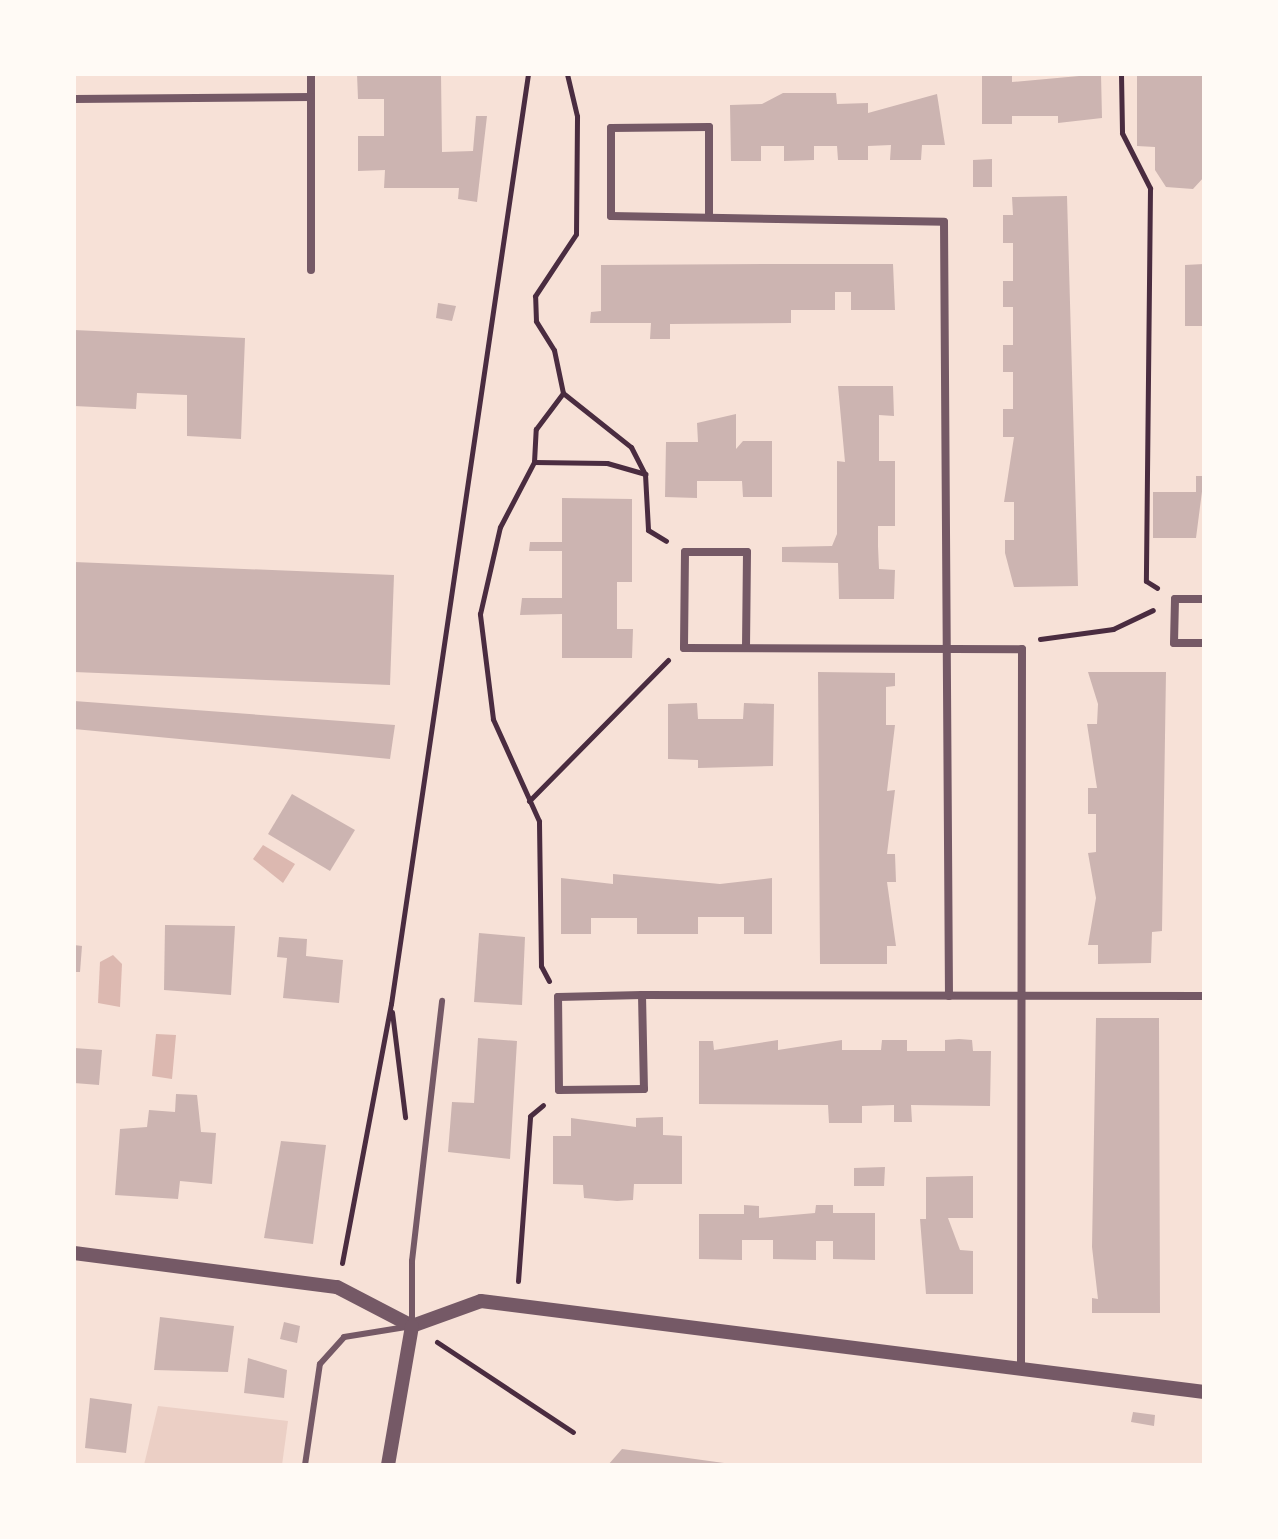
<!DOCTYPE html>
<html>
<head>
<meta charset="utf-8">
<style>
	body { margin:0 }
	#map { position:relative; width:1278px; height:1539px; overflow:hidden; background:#f7e1d7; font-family:Poppins,sans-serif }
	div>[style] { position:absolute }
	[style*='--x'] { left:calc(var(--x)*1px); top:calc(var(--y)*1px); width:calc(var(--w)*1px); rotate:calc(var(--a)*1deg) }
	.green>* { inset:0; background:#ebcfc5 }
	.water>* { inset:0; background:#dcb8b0 }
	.building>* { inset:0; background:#ccb4b1 }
	.path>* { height:5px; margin:-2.5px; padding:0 2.5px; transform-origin:2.5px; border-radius:2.5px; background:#4a2c40 }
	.service>* { height:6px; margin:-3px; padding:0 3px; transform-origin:3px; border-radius:3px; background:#755966 }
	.minor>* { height:8px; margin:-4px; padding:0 4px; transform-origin:4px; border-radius:4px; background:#755966 }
	.tertiary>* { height:14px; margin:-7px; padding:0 7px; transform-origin:7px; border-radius:7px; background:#755966 }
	span { translate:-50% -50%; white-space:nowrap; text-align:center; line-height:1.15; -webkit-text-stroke:7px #fffaf5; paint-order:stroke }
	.frame { position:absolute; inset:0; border:76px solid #fffaf5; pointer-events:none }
</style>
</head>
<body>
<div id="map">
	<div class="green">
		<i style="clip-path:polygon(158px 1406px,288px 1421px,282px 1465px,144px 1465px)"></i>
	</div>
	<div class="water">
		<i style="clip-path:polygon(263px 845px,295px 864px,283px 883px,253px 859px)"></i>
		<i style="clip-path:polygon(113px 955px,122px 964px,120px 1007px,98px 1003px,100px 962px)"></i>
		<i style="clip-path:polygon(156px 1034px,176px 1035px,172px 1079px,152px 1076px)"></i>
	</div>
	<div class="building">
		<i style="clip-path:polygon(357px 74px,441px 74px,442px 152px,473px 151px,476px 116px,487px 116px,477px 202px,458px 199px,459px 188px,384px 188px,385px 170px,358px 171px,358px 136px,384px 136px,384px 99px,358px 99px)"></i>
		<i style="clip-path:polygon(982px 74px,1012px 74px,1012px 82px,1101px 74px,1102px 118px,1058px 123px,1058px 116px,1012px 116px,1012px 124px,982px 124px)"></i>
		<i style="clip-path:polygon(1137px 74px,1204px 74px,1204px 177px,1193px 189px,1166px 187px,1155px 170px,1155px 147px,1137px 146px)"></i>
		<i style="clip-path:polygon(783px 93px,836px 93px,837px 104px,868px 103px,868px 113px,937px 94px,945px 145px,922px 145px,921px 160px,890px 160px,891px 145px,868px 146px,868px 160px,838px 160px,837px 146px,814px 146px,814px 160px,784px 161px,784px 146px,761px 146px,761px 161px,731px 161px,730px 105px,762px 104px)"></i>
		<i style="clip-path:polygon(992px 159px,992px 187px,973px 187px,973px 160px)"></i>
		<i style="clip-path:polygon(1067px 196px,1078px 586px,1014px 587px,1005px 553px,1005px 540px,1014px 540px,1014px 502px,1004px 502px,1014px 437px,1003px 437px,1003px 409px,1013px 409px,1013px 372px,1003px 372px,1003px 345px,1013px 345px,1013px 307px,1003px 307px,1003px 281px,1013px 281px,1013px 243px,1003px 243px,1003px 215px,1013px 215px,1012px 197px)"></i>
		<i style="clip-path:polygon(777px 264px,893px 264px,895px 310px,851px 310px,851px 292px,835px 292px,835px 310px,791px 310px,791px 323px,670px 324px,670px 339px,650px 339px,651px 323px,590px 323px,591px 312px,601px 311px,601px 265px)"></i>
		<i style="clip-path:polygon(1204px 264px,1204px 326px,1185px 326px,1185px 265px)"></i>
		<i style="clip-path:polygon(438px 303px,456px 306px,452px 321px,436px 318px)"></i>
		<i style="clip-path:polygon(74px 330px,245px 338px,241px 439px,187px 436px,187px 395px,137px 393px,136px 409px,74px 406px)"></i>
		<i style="clip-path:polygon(838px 386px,893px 386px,894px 416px,879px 415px,879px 461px,895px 461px,895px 526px,878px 526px,878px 546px,879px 569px,895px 570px,894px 599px,839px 599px,838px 563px,782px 562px,782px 547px,832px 546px,837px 534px,837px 461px,845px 462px)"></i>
		<i style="clip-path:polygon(736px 414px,736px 449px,743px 441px,772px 441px,772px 497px,743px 497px,742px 481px,697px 481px,697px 498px,665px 497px,666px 442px,698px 442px,697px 423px)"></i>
		<i style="clip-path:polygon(1196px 476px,1204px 476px,1196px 538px,1153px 538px,1153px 492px,1196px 492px)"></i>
		<i style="clip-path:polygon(562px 498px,632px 499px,632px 582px,617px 582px,617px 629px,633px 629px,632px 658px,562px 658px,562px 614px,520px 615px,522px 598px,562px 598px,562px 551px,529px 551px,530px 542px,562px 542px)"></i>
		<i style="clip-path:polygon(74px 562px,394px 575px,390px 685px,74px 672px)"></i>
		<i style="clip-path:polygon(818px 672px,895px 673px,895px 686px,886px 687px,886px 725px,895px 725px,887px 791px,895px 790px,887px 854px,895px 854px,896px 882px,887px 882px,896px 946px,887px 946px,887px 964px,820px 964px)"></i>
		<i style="clip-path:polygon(1088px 672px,1166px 672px,1162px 931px,1152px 932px,1151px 963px,1098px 964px,1098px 945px,1088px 945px,1096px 898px,1088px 853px,1096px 852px,1096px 814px,1088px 814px,1088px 788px,1097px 788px,1087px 724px,1097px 724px,1098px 704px)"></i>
		<i style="clip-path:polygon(74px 701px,395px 725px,390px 759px,74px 729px)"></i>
		<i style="clip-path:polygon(697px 703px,698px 719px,743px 719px,744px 703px,774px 704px,773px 766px,698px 768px,698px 760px,668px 759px,668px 704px)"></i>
		<i style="clip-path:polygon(292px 794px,355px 830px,330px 871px,268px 834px)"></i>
		<i style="clip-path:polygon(613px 874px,720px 884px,772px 878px,772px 934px,744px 934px,744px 917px,698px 917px,698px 934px,637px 934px,637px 918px,591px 918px,591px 934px,561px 934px,561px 878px,613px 884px)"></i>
		<i style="clip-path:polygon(165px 925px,235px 926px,231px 995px,164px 990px)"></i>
		<i style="clip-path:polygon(479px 933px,525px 937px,522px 1005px,474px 1002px)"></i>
		<i style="clip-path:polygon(279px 937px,307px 939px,306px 956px,343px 960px,339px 1003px,283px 998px,287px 958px,277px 957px)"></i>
		<i style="clip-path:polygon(74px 945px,82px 946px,80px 972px,74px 972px)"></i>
		<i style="clip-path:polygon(1096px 1018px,1159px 1018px,1160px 1313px,1092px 1313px,1092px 1298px,1098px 1299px,1092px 1247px)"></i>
		<i style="clip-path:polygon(478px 1038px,517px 1041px,510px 1159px,448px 1152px,452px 1102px,474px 1103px)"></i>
		<i style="clip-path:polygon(959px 1039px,972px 1040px,973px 1051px,991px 1051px,990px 1106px,911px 1105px,912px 1122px,894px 1122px,894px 1105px,862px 1106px,862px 1123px,829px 1123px,828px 1105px,699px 1104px,699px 1041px,713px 1041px,714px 1050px,778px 1040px,778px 1050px,842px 1040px,842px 1050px,881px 1050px,882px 1040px,907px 1040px,907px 1051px,945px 1051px,945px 1040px)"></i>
		<i style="clip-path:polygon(74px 1048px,102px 1050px,99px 1085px,74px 1083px)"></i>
		<i style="clip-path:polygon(176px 1094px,197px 1095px,201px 1132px,216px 1133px,212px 1184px,180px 1181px,178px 1199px,115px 1195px,120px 1129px,147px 1127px,149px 1110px,175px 1112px)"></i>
		<i style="clip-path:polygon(663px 1117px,663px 1135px,682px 1136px,682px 1184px,634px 1184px,633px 1200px,617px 1201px,584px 1198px,583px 1185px,553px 1184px,553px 1136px,571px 1136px,571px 1118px,636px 1127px,636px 1118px)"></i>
		<i style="clip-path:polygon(281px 1141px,326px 1145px,313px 1244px,264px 1238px)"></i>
		<i style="clip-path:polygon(885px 1167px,884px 1186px,854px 1186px,854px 1168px)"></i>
		<i style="clip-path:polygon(973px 1176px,973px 1218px,948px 1218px,960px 1250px,973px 1251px,973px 1294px,926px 1294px,920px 1219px,926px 1219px,926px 1177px)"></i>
		<i style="clip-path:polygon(744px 1205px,759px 1206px,759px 1218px,815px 1213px,816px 1205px,833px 1205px,833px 1213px,875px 1213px,875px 1260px,833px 1259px,833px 1241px,816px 1241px,816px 1260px,773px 1259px,773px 1240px,742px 1240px,742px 1260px,699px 1259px,699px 1214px,744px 1214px)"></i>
		<i style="clip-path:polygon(160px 1317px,234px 1326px,228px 1372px,154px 1370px)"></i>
		<i style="clip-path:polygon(284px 1322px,300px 1326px,297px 1343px,280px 1339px)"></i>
		<i style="clip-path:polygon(248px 1358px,287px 1370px,284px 1398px,244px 1393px)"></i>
		<i style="clip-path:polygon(90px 1398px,132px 1404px,126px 1453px,85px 1448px)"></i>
		<i style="clip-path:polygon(1133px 1412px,1155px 1415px,1154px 1426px,1131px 1422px)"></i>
		<i style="clip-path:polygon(622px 1449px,724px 1463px,724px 1465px,608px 1465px)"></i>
	</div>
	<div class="path">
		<i style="--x:1121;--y:74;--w:59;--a:89"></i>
		<i style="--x:1122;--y:133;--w:62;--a:63"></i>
		<i style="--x:1150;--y:188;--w:393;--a:90.6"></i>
		<i style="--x:1146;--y:581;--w:13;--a:32"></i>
		<i style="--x:563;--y:393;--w:87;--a:38.5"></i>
		<i style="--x:631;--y:447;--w:30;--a:63"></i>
		<i style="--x:534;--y:462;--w:73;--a:0.8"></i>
		<i style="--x:607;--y:463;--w:40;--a:16"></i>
		<i style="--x:645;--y:474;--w:56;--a:86.9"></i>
		<i style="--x:648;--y:530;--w:21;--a:31"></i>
		<i style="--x:1040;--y:639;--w:74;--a:-7.8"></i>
		<i style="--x:1113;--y:629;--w:44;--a:-25.4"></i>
		<i style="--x:529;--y:801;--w:198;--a:-45.4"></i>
		<i style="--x:549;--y:981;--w:17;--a:-118"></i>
		<i style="--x:541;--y:966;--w:145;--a:-90.8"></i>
		<i style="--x:539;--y:821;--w:112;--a:-114.3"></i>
		<i style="--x:493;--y:719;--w:106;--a:-97.1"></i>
		<i style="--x:480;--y:614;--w:89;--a:-77.1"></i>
		<i style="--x:500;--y:527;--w:73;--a:-62.4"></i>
		<i style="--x:534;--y:462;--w:33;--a:-87"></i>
		<i style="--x:536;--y:429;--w:45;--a:-53.1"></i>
		<i style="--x:563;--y:393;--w:44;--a:-101.8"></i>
		<i style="--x:554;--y:350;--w:34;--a:-122"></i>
		<i style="--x:536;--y:321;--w:25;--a:-92"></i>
		<i style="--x:535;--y:296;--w:74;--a:-56.5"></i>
		<i style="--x:576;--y:234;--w:118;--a:-89.5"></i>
		<i style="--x:577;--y:116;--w:43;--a:-103.4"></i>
		<i style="--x:392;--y:1012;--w:106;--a:82.9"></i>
		<i style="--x:342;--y:1263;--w:264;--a:-79.3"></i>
		<i style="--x:391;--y:1004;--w:940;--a:-81.62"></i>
		<i style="--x:518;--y:1281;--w:165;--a:-85.8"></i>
		<i style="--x:530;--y:1116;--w:17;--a:-40"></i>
		<i style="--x:437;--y:1342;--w:163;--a:33.5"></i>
	</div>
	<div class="service">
		<i style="--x:305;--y:1465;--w:102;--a:-81.6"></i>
		<i style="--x:320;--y:1364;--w:36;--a:-48"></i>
		<i style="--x:344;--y:1337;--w:69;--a:-9.2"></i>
		<i style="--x:412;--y:1326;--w:65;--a:-90"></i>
		<i style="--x:412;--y:1261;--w:262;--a:-83.4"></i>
	</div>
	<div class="minor">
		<i style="--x:311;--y:74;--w:196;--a:90"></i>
		<i style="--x:74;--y:99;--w:237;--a:-0.5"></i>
		<i style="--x:709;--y:215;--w:88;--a:-90"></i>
		<i style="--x:709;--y:127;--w:98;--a:179.4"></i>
		<i style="--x:611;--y:128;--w:88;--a:90"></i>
		<i style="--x:611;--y:216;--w:333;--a:1"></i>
		<i style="--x:944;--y:222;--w:774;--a:89.63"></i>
		<i style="--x:1204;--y:599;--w:29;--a:180"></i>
		<i style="--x:1175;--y:599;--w:44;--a:91.3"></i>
		<i style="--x:1174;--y:643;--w:30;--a:0"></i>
		<i style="--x:746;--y:648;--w:96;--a:-89.4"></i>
		<i style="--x:747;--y:552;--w:62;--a:180"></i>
		<i style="--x:685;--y:552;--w:96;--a:90.6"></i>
		<i style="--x:684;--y:648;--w:338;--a:0.2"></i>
		<i style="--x:1022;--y:649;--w:719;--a:90.08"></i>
		<i style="--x:642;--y:995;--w:94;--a:88.8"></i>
		<i style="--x:644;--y:1089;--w:85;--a:179.3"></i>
		<i style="--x:559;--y:1090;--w:93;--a:-90.6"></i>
		<i style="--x:558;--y:997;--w:84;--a:-1.4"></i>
		<i style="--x:642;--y:995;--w:562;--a:0.1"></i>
	</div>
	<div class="tertiary">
		<i style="--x:74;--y:1253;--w:265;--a:7.4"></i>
		<i style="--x:337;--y:1287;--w:85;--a:27.5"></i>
		<i style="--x:412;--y:1326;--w:73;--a:-19.9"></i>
		<i style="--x:481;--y:1301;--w:729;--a:7.17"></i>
		<i style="--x:388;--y:1465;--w:141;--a:-80.2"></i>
	</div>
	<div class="frame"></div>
</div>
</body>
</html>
